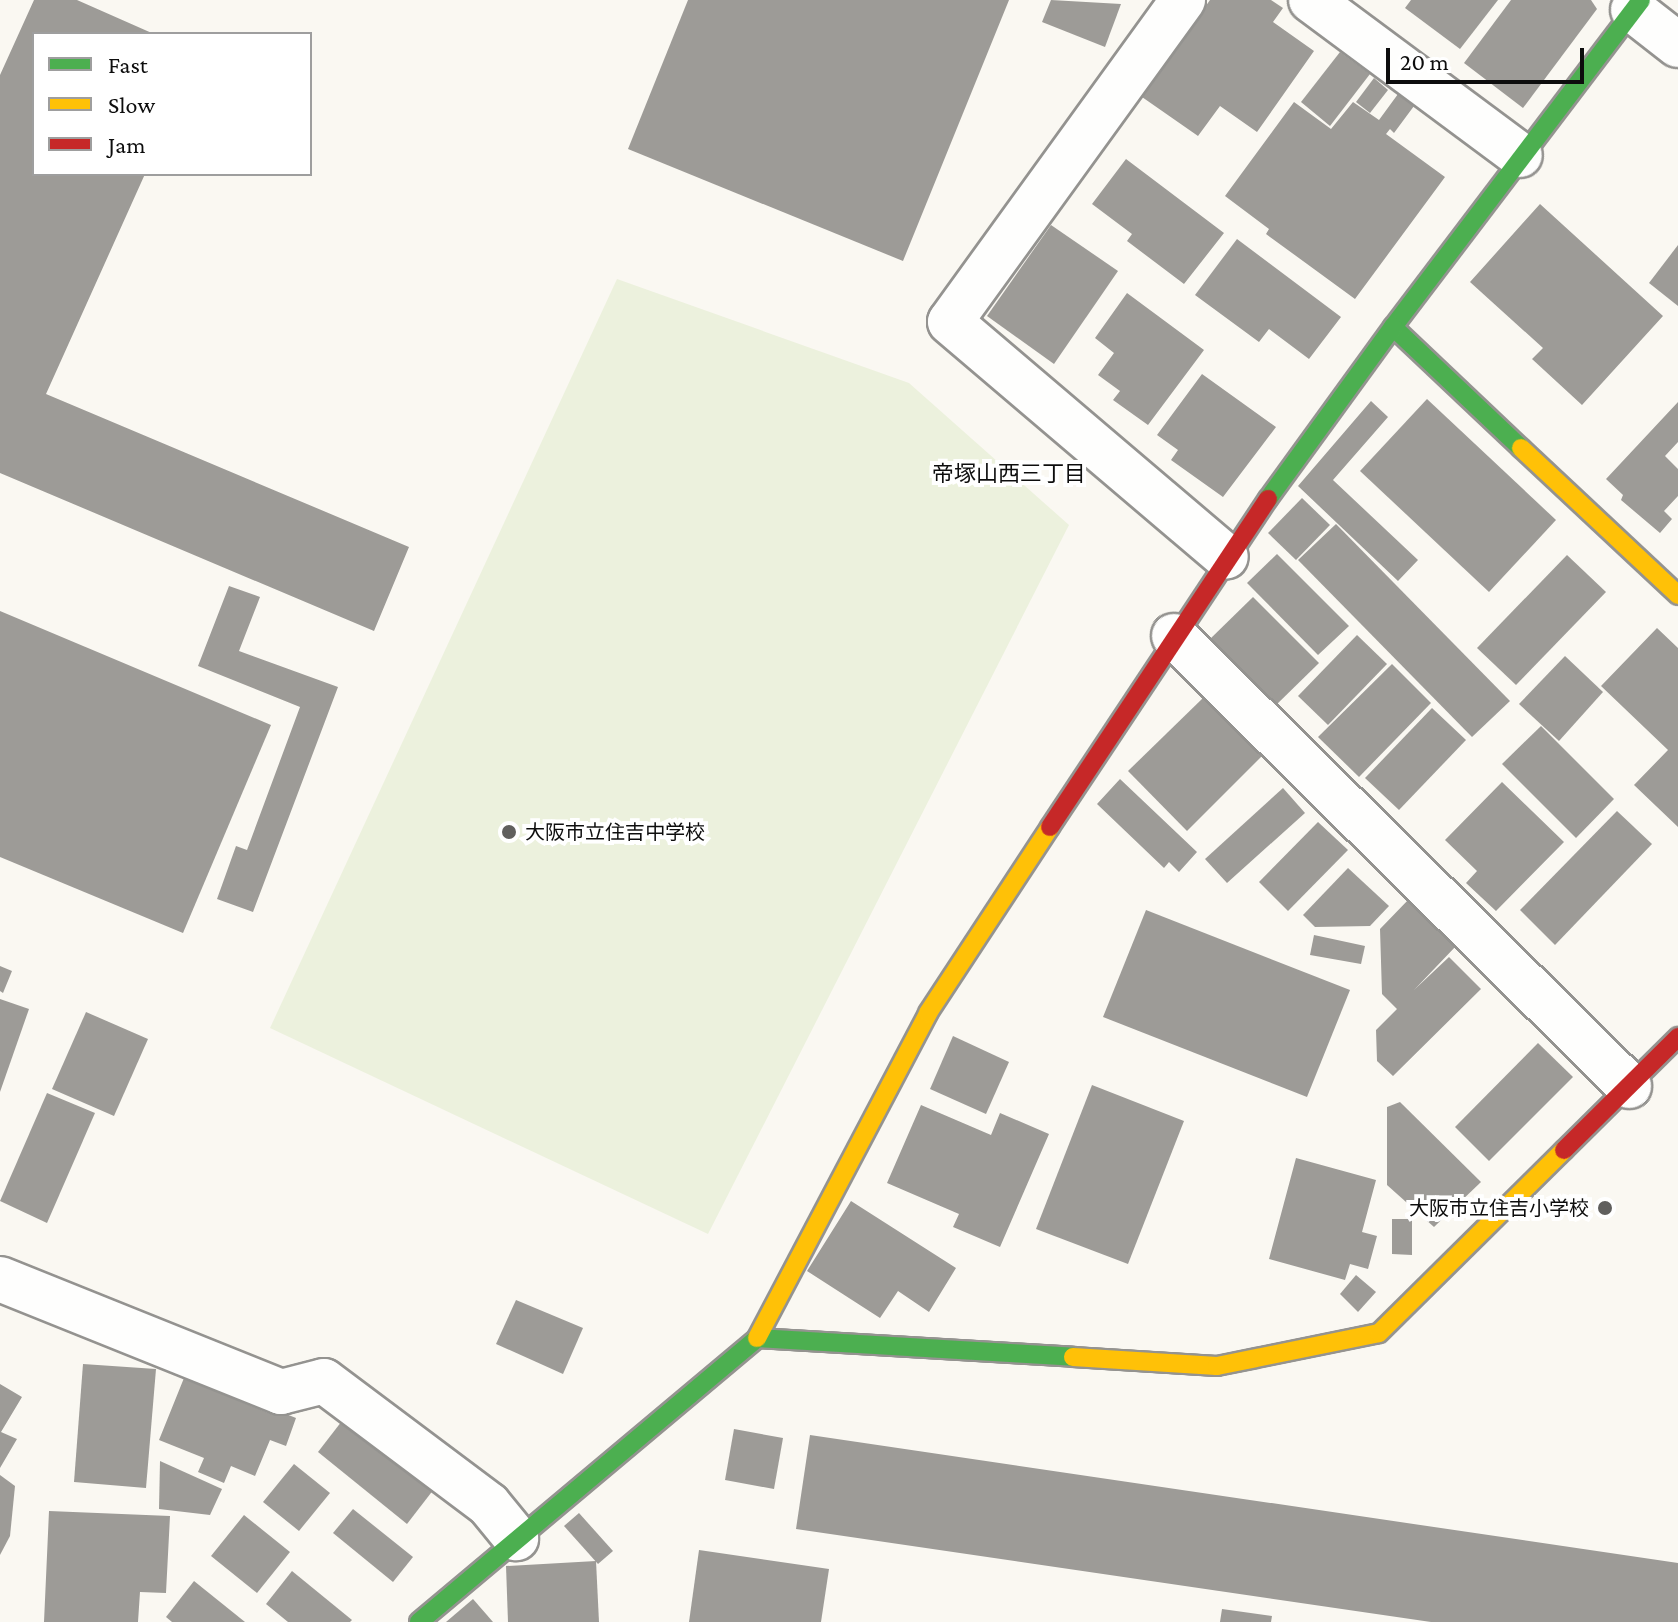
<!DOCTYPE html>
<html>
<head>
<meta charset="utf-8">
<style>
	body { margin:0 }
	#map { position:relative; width:1678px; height:1622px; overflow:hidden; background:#faf8f2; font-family:"Crimson Pro","Noto Sans JP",serif }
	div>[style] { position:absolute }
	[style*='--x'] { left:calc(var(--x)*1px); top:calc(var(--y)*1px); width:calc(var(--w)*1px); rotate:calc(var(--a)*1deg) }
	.pitch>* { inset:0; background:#ecf1dd }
	.building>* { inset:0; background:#9d9b97 }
	.roads { filter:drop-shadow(2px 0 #949390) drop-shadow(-2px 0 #949390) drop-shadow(0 2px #949390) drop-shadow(0 -2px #949390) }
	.street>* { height:44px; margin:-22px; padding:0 22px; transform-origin:22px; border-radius:22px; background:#fefefd }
	.fast>* { height:18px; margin:-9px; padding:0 9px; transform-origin:9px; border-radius:9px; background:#4caf50 }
	.slow>* { height:18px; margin:-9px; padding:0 9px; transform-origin:9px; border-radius:9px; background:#ffc107 }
	.jam>* { height:18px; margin:-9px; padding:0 9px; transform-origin:9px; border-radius:9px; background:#c62828 }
	.dots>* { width:22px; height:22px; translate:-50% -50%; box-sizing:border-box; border:4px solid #fff; border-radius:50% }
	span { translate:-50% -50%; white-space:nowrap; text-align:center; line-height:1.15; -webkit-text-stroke:8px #fff; paint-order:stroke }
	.poi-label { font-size:20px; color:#0d0d0d }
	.left { translate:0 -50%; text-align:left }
	.right { translate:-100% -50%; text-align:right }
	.neighbourhood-label { font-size:22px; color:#0d0d0d }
	.legend { position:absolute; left:32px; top:32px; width:280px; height:144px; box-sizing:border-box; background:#fff; border:2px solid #9e9e9e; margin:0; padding:10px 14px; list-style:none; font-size:24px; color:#0d0d0d }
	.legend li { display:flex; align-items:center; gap:16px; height:40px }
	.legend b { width:40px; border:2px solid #9e9e9e }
	.scale { position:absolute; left:1386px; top:48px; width:198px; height:36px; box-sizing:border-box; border:4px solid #0d0d0d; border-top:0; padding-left:10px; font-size:24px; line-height:28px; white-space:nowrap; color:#0d0d0d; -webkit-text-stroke:6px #fff; paint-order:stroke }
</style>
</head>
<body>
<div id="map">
	<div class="pitch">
		<i style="clip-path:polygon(617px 279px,909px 383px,1069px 525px,708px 1234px,270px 1028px)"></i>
	</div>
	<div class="building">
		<i style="clip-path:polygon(34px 0,77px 0,154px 34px,34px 34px,34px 174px,145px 174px,46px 394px,409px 547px,374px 631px,0 473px,0 75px)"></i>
		<i style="clip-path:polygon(688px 0,1009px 0,903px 261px,628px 149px)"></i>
		<i style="clip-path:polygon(1051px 0,1121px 4px,1105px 47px,1042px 22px)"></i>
		<i style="clip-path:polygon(1210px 0,1271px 0,1283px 8px,1273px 22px,1314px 51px,1257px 132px,1220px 106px,1198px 136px,1142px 97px)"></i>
		<i style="clip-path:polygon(1411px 0,1498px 0,1460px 49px,1405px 8px)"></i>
		<i style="clip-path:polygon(1511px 0,1591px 0,1597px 9px,1523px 108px,1464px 63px)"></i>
		<i style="clip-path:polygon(1340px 52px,1370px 74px,1330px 126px,1301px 102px)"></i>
		<i style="clip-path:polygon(1374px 78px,1388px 90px,1370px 113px,1356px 102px)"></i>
		<i style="clip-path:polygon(1398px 94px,1414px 106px,1394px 133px,1390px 129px,1386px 134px,1445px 177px,1355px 299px,1266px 234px,1269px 229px,1225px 196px,1294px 102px,1331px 129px,1353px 102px,1379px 120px)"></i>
		<i style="clip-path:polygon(1126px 159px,1224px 233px,1184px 284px,1127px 241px,1132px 234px,1092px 204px)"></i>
		<i style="clip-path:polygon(1540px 204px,1663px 316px,1582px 405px,1532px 359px,1543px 348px,1470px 282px)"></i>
		<i style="clip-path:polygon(1051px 225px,1118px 271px,1054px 364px,987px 316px)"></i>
		<i style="clip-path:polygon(1237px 239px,1341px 317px,1309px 359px,1269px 329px,1259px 342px,1195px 295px)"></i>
		<i style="clip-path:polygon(1678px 245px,1678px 306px,1649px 283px)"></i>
		<i style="clip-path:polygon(1127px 293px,1204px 350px,1148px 425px,1113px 400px,1120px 391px,1098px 375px,1114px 353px,1095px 338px)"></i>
		<i style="clip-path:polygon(1202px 374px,1276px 427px,1223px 497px,1171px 460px,1178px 450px,1157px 435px)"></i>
		<i style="clip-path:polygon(1427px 399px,1556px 520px,1489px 592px,1360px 471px)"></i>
		<i style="clip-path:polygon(1371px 401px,1388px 417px,1333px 480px,1418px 560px,1398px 581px,1298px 486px)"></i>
		<i style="clip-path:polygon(1678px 402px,1678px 442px,1665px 456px,1678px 469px,1678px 496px,1664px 511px,1672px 519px,1660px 533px,1621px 500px,1623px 495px,1606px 479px)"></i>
		<i style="clip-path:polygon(1302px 498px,1330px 525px,1296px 560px,1268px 533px)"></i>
		<i style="clip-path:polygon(1336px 524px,1510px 701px,1472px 737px,1298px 560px)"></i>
		<i style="clip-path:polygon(1277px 554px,1349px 626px,1318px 655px,1247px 583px)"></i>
		<i style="clip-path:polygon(1567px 555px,1606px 592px,1516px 685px,1477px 648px)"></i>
		<i style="clip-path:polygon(229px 586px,260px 597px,239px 651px,338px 687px,253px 912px,217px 899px,236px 846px,247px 850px,300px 707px,198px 666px)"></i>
		<i style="clip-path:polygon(1253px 597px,1319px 663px,1273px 708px,1208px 641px)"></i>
		<i style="clip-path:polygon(0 611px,271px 725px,183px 933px,0 857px)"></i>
		<i style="clip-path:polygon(1657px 628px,1678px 648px,1678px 827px,1634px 785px,1668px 750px,1601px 686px)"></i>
		<i style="clip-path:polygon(1357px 635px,1387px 664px,1328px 725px,1298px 696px)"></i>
		<i style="clip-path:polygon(1565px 656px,1603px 692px,1559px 741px,1519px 704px)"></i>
		<i style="clip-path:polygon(1392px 664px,1431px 703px,1359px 777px,1318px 737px)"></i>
		<i style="clip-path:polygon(1204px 697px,1263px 755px,1187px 831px,1128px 771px)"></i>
		<i style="clip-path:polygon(1432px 708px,1466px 740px,1399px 810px,1365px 778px)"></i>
		<i style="clip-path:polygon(1541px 726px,1614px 799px,1576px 838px,1502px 764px)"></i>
		<i style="clip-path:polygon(1120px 779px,1197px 852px,1179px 872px,1169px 862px,1164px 868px,1097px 804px)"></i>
		<i style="clip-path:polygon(1502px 782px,1564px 842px,1496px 911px,1466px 883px,1477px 871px,1445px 840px)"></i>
		<i style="clip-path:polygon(1283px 788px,1305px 813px,1227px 883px,1205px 859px)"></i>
		<i style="clip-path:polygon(1617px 811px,1652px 844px,1555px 945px,1520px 910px)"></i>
		<i style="clip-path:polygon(1318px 822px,1348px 850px,1288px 911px,1259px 882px)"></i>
		<i style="clip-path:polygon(1348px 868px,1389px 906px,1370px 926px,1315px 927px,1303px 915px)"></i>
		<i style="clip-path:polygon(1409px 899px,1457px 945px,1414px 990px,1449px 957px,1481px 989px,1393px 1076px,1377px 1061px,1376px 1030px,1397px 1009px,1382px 994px,1380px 929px)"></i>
		<i style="clip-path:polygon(1146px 910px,1350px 990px,1307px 1097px,1103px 1017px)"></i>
		<i style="clip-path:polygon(1314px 935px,1365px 946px,1361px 964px,1310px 955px)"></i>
		<i style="clip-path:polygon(0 966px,12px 971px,3px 993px,0 991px)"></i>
		<i style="clip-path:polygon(0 999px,29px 1009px,0 1092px)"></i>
		<i style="clip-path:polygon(86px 1012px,148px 1039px,114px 1116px,52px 1089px)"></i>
		<i style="clip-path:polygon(953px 1036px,1009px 1062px,986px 1114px,930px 1089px)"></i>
		<i style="clip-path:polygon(1538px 1043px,1573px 1077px,1489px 1161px,1455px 1127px)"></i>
		<i style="clip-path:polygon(1092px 1085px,1184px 1121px,1128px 1264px,1036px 1229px)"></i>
		<i style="clip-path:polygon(47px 1093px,95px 1113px,47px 1223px,0 1201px)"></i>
		<i style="clip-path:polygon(1400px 1102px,1481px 1182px,1434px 1227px,1387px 1185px,1387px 1107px)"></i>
		<i style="clip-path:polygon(921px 1105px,991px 1135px,1000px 1113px,1049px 1134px,1000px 1247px,953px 1227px,959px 1214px,887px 1183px)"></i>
		<i style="clip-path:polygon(1296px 1158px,1376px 1180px,1362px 1232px,1377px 1236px,1368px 1269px,1350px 1264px,1345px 1280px,1269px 1259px)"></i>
		<i style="clip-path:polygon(851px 1201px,956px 1268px,929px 1312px,898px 1291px,880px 1318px,807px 1271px)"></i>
		<i style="clip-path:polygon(1392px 1219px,1412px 1219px,1412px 1255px,1392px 1254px)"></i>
		<i style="clip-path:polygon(1356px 1275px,1376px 1292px,1358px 1312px,1340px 1294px)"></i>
		<i style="clip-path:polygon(516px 1300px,583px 1328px,563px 1374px,496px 1344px)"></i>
		<i style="clip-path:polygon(83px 1364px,156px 1369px,146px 1488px,74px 1482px)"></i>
		<i style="clip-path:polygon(184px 1378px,273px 1415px,276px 1410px,296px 1418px,286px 1446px,270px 1440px,255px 1476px,231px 1466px,224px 1483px,198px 1472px,204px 1458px,159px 1440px)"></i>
		<i style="clip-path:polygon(0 1384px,22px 1397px,1px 1432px,17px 1439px,0 1468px)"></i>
		<i style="clip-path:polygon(345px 1417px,434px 1489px,407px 1524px,318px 1452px)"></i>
		<i style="clip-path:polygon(734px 1429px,783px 1438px,774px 1489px,725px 1480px)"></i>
		<i style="clip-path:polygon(810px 1435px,1678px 1563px,1678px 1622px,1431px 1622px,796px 1529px)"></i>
		<i style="clip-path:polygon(160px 1461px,222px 1489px,210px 1515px,159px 1509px)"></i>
		<i style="clip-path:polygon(294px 1464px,330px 1493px,299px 1531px,263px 1502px)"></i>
		<i style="clip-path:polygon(0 1475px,15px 1486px,10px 1536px,0 1555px)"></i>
		<i style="clip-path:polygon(353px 1509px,413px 1557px,393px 1582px,333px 1533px)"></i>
		<i style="clip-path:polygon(49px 1511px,170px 1516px,166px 1593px,140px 1592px,138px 1622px,44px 1622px)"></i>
		<i style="clip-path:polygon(579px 1513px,613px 1551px,598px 1564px,564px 1526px)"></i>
		<i style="clip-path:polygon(244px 1515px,290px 1552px,257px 1593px,211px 1556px)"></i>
		<i style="clip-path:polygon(699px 1550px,829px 1569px,821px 1622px,689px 1622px)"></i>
		<i style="clip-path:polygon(596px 1561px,599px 1622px,508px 1622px,506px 1566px)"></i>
		<i style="clip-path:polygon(292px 1571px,352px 1620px,350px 1622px,288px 1622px,266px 1604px)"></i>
		<i style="clip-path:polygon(194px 1581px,245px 1622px,172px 1622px,166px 1617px)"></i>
		<i style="clip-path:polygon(473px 1599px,493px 1622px,446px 1622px)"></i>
		<i style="clip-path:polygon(1222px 1609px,1272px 1616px,1271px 1622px,1220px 1622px)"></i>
	</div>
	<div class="roads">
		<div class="street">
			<i style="--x:1183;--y:0;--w:397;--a:125.9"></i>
			<i style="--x:950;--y:322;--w:362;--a:40.4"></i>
			<i style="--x:1311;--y:0;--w:260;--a:36.6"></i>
			<i style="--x:1633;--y:10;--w:57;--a:37.9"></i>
			<i style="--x:1174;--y:636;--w:640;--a:44.68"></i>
			<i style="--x:0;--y:1279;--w:303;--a:21.9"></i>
			<i style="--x:281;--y:1392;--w:44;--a:-14.3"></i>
			<i style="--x:324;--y:1381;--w:206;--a:36.9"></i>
			<i style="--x:489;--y:1505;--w:43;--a:50.7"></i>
		</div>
		<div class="fast">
			<i style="--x:1521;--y:448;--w:176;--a:-136.6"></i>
			<i style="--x:1393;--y:327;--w:410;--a:-52.8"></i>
			<i style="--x:1268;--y:499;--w:213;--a:-54"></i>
			<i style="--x:419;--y:1622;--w:441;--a:-40"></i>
			<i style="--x:757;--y:1338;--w:317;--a:3.4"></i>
		</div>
		<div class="slow">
			<i style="--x:1521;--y:448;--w:215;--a:43.1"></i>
			<i style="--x:757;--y:1338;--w:367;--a:-62.2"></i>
			<i style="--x:928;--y:1013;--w:222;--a:-56.7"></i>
			<i style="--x:1073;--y:1357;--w:144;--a:3.6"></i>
			<i style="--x:1217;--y:1366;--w:165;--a:-11.5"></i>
			<i style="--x:1379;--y:1333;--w:260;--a:-44.7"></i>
		</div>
		<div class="jam">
			<i style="--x:1050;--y:827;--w:394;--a:-56.4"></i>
			<i style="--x:1564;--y:1150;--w:161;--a:-44.7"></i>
		</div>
	</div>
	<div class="dots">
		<i style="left:509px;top:832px;background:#605f5d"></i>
		<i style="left:1605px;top:1208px;background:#605f5d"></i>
	</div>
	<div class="poi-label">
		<span class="left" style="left:525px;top:832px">大阪市立住吉中学校</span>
		<span class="right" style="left:1589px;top:1208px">大阪市立住吉小学校</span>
	</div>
	<div class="neighbourhood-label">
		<span style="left:1009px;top:474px">帝塚山西三丁目</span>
	</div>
	<ul class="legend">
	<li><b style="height:10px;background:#4caf50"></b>Fast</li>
	<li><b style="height:10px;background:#ffc107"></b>Slow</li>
	<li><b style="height:10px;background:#c62828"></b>Jam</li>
	</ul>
	<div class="scale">20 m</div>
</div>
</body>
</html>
